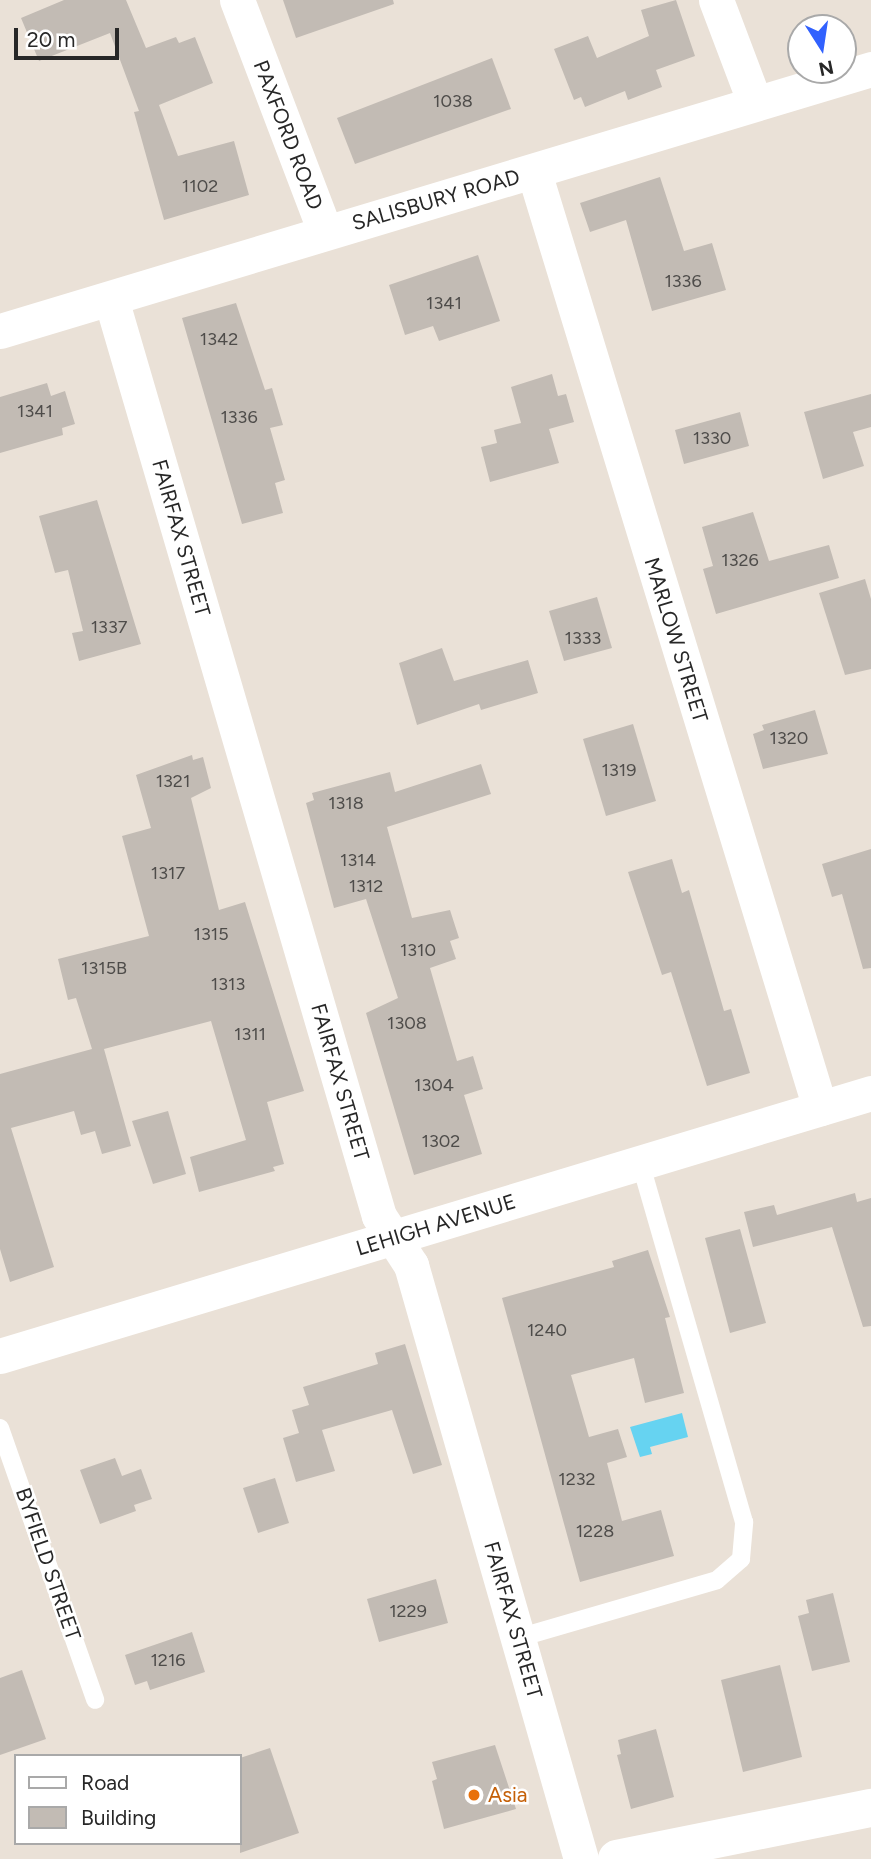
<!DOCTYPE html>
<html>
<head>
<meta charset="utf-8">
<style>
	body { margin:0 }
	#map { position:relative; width:871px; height:1859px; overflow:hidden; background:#eae1d7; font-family:Figtree,sans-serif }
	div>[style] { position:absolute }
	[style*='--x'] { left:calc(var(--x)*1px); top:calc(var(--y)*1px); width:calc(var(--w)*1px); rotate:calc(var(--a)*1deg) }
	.water>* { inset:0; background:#66d3f1 }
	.building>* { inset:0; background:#c2bbb4 }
	.lane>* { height:18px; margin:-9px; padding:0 9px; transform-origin:9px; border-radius:9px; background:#fff }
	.street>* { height:35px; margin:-17.5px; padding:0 17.5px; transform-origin:17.5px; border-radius:17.5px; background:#fff }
	.secondary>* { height:38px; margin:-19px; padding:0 19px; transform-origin:19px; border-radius:19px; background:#fff }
	.dots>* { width:19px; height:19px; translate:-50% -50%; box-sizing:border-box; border:4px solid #fff; border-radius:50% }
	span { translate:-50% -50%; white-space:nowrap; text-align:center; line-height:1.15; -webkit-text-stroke:5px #fff; paint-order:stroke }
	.number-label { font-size:18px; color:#4e4c4a }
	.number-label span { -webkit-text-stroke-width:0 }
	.street-label { font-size:21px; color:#272727 }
	.food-label { font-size:21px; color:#c56008 }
	.left { translate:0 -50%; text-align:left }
	.legend { position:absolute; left:14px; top:1754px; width:228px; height:91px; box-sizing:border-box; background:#fff; border:2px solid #a9a9a9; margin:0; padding:9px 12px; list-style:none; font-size:21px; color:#272727 }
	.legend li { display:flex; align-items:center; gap:14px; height:35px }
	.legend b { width:35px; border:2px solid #a9a9a9 }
	.north { position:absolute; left:787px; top:14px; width:70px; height:70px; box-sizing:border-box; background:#fff; border:2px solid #a9a9a9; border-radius:50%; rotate:168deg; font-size:19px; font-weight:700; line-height:28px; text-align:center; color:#272727 }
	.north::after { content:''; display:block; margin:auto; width:24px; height:32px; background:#3161fe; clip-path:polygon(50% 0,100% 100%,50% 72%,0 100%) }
	.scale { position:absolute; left:14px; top:28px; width:105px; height:32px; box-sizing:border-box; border:4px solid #272727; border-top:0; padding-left:9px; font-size:21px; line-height:24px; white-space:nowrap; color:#272727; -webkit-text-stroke:5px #fff; paint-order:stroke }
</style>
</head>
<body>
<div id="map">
	<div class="water">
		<i style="clip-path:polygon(682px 1413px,688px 1437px,650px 1447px,652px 1454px,640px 1457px,630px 1427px)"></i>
	</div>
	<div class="building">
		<i style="clip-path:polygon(64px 0,126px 0,146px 48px,176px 37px,179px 43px,195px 37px,213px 83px,159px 105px,178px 156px,234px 141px,249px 195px,164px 220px,134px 112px,139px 111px,110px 33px,39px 61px,21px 18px)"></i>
		<i style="clip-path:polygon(283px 0,393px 0,394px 4px,296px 38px)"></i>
		<i style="clip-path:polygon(676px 0,695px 56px,656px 70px,662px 87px,628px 100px,625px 91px,585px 107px,581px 97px,574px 100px,554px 49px,588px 36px,597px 58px,649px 36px,641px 10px)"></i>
		<i style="clip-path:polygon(492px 58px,511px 109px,355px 164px,337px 118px)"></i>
		<i style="clip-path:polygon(660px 177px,684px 251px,712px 243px,726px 290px,652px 311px,626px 220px,590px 232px,580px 203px)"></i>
		<i style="clip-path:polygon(478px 255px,500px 321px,439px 341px,433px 326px,405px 335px,389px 285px)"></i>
		<i style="clip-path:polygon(236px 303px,265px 390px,272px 388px,283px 425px,270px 428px,285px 480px,275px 483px,283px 513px,242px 524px,182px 318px)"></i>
		<i style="clip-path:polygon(552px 374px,558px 396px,566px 394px,574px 422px,549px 429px,559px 463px,490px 482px,481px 447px,497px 443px,494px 430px,521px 423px,511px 387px)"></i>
		<i style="clip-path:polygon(47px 383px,51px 396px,65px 391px,75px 424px,62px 428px,63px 435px,0 453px,0 397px)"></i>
		<i style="clip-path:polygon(871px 394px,871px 427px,853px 432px,864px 466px,823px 479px,804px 412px)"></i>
		<i style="clip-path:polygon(740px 412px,749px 446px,684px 464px,675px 430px)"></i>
		<i style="clip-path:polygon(97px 500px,141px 644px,79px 661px,72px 633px,83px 631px,68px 570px,55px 573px,39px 516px)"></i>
		<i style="clip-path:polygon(753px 512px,769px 561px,829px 545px,839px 578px,716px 614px,703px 569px,713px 566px,702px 527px)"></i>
		<i style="clip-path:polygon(865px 579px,871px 599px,871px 669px,845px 675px,819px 593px)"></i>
		<i style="clip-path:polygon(597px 597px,612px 648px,564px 661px,549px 611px)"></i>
		<i style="clip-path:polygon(442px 648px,454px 681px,528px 660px,538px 693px,481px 710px,479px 704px,417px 725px,399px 663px)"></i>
		<i style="clip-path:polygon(815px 710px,828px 754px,763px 769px,753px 734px,764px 730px,762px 725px)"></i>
		<i style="clip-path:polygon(633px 724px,656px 801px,606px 816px,583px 739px)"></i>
		<i style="clip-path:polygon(192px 755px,193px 760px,203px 757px,211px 788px,191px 798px,219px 910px,245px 902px,304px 1091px,267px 1102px,284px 1164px,273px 1167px,275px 1171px,199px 1192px,190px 1157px,246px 1140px,211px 1021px,104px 1049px,131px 1146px,102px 1154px,95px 1131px,81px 1135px,74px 1111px,11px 1128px,54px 1267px,10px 1282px,0 1249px,0 1074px,92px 1049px,76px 998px,68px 1000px,58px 959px,149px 936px,122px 836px,151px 828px,136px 775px)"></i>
		<i style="clip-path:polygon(481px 764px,491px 794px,387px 827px,412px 918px,450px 910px,459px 938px,450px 941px,456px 959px,430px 968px,457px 1061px,473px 1056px,483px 1089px,464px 1095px,482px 1154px,414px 1175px,366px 1013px,398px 998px,366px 899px,334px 908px,306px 803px,314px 800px,312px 793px,390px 772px,395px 792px)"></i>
		<i style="clip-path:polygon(871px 849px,871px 968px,863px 969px,842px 894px,832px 897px,822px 864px)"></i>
		<i style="clip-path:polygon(672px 859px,682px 893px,689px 890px,724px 1011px,731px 1009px,750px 1073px,707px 1086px,671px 972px,662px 975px,628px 872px)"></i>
		<i style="clip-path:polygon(168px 1111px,186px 1174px,153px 1184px,132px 1121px)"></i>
		<i style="clip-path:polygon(855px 1193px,857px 1202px,871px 1198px,871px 1326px,863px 1327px,832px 1227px,753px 1247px,744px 1212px,774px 1205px,777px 1215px)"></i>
		<i style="clip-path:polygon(740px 1229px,766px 1323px,730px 1333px,705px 1238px)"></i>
		<i style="clip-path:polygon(648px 1250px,670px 1317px,665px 1318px,684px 1393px,645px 1403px,634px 1358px,571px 1375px,589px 1437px,618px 1429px,627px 1457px,607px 1463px,622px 1521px,661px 1510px,674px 1556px,580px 1582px,502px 1298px,614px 1267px,612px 1261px)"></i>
		<i style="clip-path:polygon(405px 1344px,442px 1465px,413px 1474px,392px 1410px,322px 1430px,335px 1471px,296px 1482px,283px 1438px,299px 1433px,292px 1410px,309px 1405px,303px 1387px,378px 1364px,375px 1353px)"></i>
		<i style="clip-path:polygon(115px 1458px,122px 1476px,141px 1469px,152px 1499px,134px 1505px,136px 1511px,100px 1524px,80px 1470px)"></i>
		<i style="clip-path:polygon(275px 1478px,289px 1523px,258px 1533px,243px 1488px)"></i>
		<i style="clip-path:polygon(436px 1579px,448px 1623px,379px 1642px,367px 1599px)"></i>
		<i style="clip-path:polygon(833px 1593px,850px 1662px,812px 1671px,798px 1616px,809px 1613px,806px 1600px)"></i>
		<i style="clip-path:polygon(192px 1632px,205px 1672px,150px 1690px,147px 1681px,135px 1685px,125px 1655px)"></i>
		<i style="clip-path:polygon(780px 1665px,802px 1757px,743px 1772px,721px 1680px)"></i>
		<i style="clip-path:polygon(22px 1670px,46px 1739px,0 1755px,0 1678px)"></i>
		<i style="clip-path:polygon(656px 1729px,674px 1797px,631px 1809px,617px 1755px,621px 1754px,618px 1740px)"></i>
		<i style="clip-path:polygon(495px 1745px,516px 1809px,444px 1829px,432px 1781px,437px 1779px,432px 1762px)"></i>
		<i style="clip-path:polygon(270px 1748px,299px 1833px,240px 1853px,240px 1758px)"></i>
	</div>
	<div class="lane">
		<i style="--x:0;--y:1428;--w:288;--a:70.7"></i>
		<i style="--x:518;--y:1638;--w:207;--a:-16.2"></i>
		<i style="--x:717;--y:1580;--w:32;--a:-41"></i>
		<i style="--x:741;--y:1559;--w:37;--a:-85"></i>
		<i style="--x:744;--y:1522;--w:375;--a:-106.1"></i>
	</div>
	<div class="street">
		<i style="--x:237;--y:0;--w:248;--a:69.2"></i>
		<i style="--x:716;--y:0;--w:110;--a:69.3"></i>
		<i style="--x:534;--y:172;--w:979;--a:73.01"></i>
		<i style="--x:111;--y:299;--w:955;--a:73.71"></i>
		<i style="--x:379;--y:1216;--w:59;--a:56.9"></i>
		<i style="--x:411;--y:1265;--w:618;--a:74.03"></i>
		<i style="--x:0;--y:331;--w:910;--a:-16.74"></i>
		<i style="--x:0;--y:1356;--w:910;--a:-16.8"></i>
	</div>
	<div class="secondary">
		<i style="--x:617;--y:1859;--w:259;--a:-11.4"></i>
	</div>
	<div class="dots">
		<i style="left:474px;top:1795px;background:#e8710a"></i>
	</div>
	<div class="number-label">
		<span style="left:453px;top:101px">1038</span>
		<span style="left:200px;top:186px">1102</span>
		<span style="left:683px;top:281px">1336</span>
		<span style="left:444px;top:303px">1341</span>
		<span style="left:219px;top:339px">1342</span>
		<span style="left:35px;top:411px">1341</span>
		<span style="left:239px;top:417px">1336</span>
		<span style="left:712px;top:438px">1330</span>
		<span style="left:740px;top:560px">1326</span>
		<span style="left:109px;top:627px">1337</span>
		<span style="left:583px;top:638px">1333</span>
		<span style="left:789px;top:738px">1320</span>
		<span style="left:619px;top:770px">1319</span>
		<span style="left:173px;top:781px">1321</span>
		<span style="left:346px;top:803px">1318</span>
		<span style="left:358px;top:860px">1314</span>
		<span style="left:168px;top:873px">1317</span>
		<span style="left:366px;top:886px">1312</span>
		<span style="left:211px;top:934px">1315</span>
		<span style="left:418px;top:950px">1310</span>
		<span style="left:104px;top:968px">1315B</span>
		<span style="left:228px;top:984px">1313</span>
		<span style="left:407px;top:1023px">1308</span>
		<span style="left:250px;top:1034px">1311</span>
		<span style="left:434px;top:1085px">1304</span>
		<span style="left:441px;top:1141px">1302</span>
		<span style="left:547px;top:1330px">1240</span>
		<span style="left:577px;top:1479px">1232</span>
		<span style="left:595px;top:1531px">1228</span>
		<span style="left:408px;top:1611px">1229</span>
		<span style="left:168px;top:1660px">1216</span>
	</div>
	<div class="street-label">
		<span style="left:288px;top:135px;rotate:69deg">PAXFORD ROAD</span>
		<span style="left:436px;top:200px;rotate:-16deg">SALISBURY ROAD</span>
		<span style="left:181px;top:538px;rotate:74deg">FAIRFAX STREET</span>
		<span style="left:676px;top:640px;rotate:73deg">MARLOW STREET</span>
		<span style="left:340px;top:1082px;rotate:74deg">FAIRFAX STREET</span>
		<span style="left:436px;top:1225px;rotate:-17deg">LEHIGH AVENUE</span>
		<span style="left:48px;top:1564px;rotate:71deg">BYFIELD STREET</span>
		<span style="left:513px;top:1620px;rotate:74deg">FAIRFAX STREET</span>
	</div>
	<div class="food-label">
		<span class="left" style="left:488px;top:1795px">Asia</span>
	</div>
	<ul class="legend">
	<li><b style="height:9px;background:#fff"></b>Road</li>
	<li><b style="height:19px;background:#c2bbb4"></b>Building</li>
	</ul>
	<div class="north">N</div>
	<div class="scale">20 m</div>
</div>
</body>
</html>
